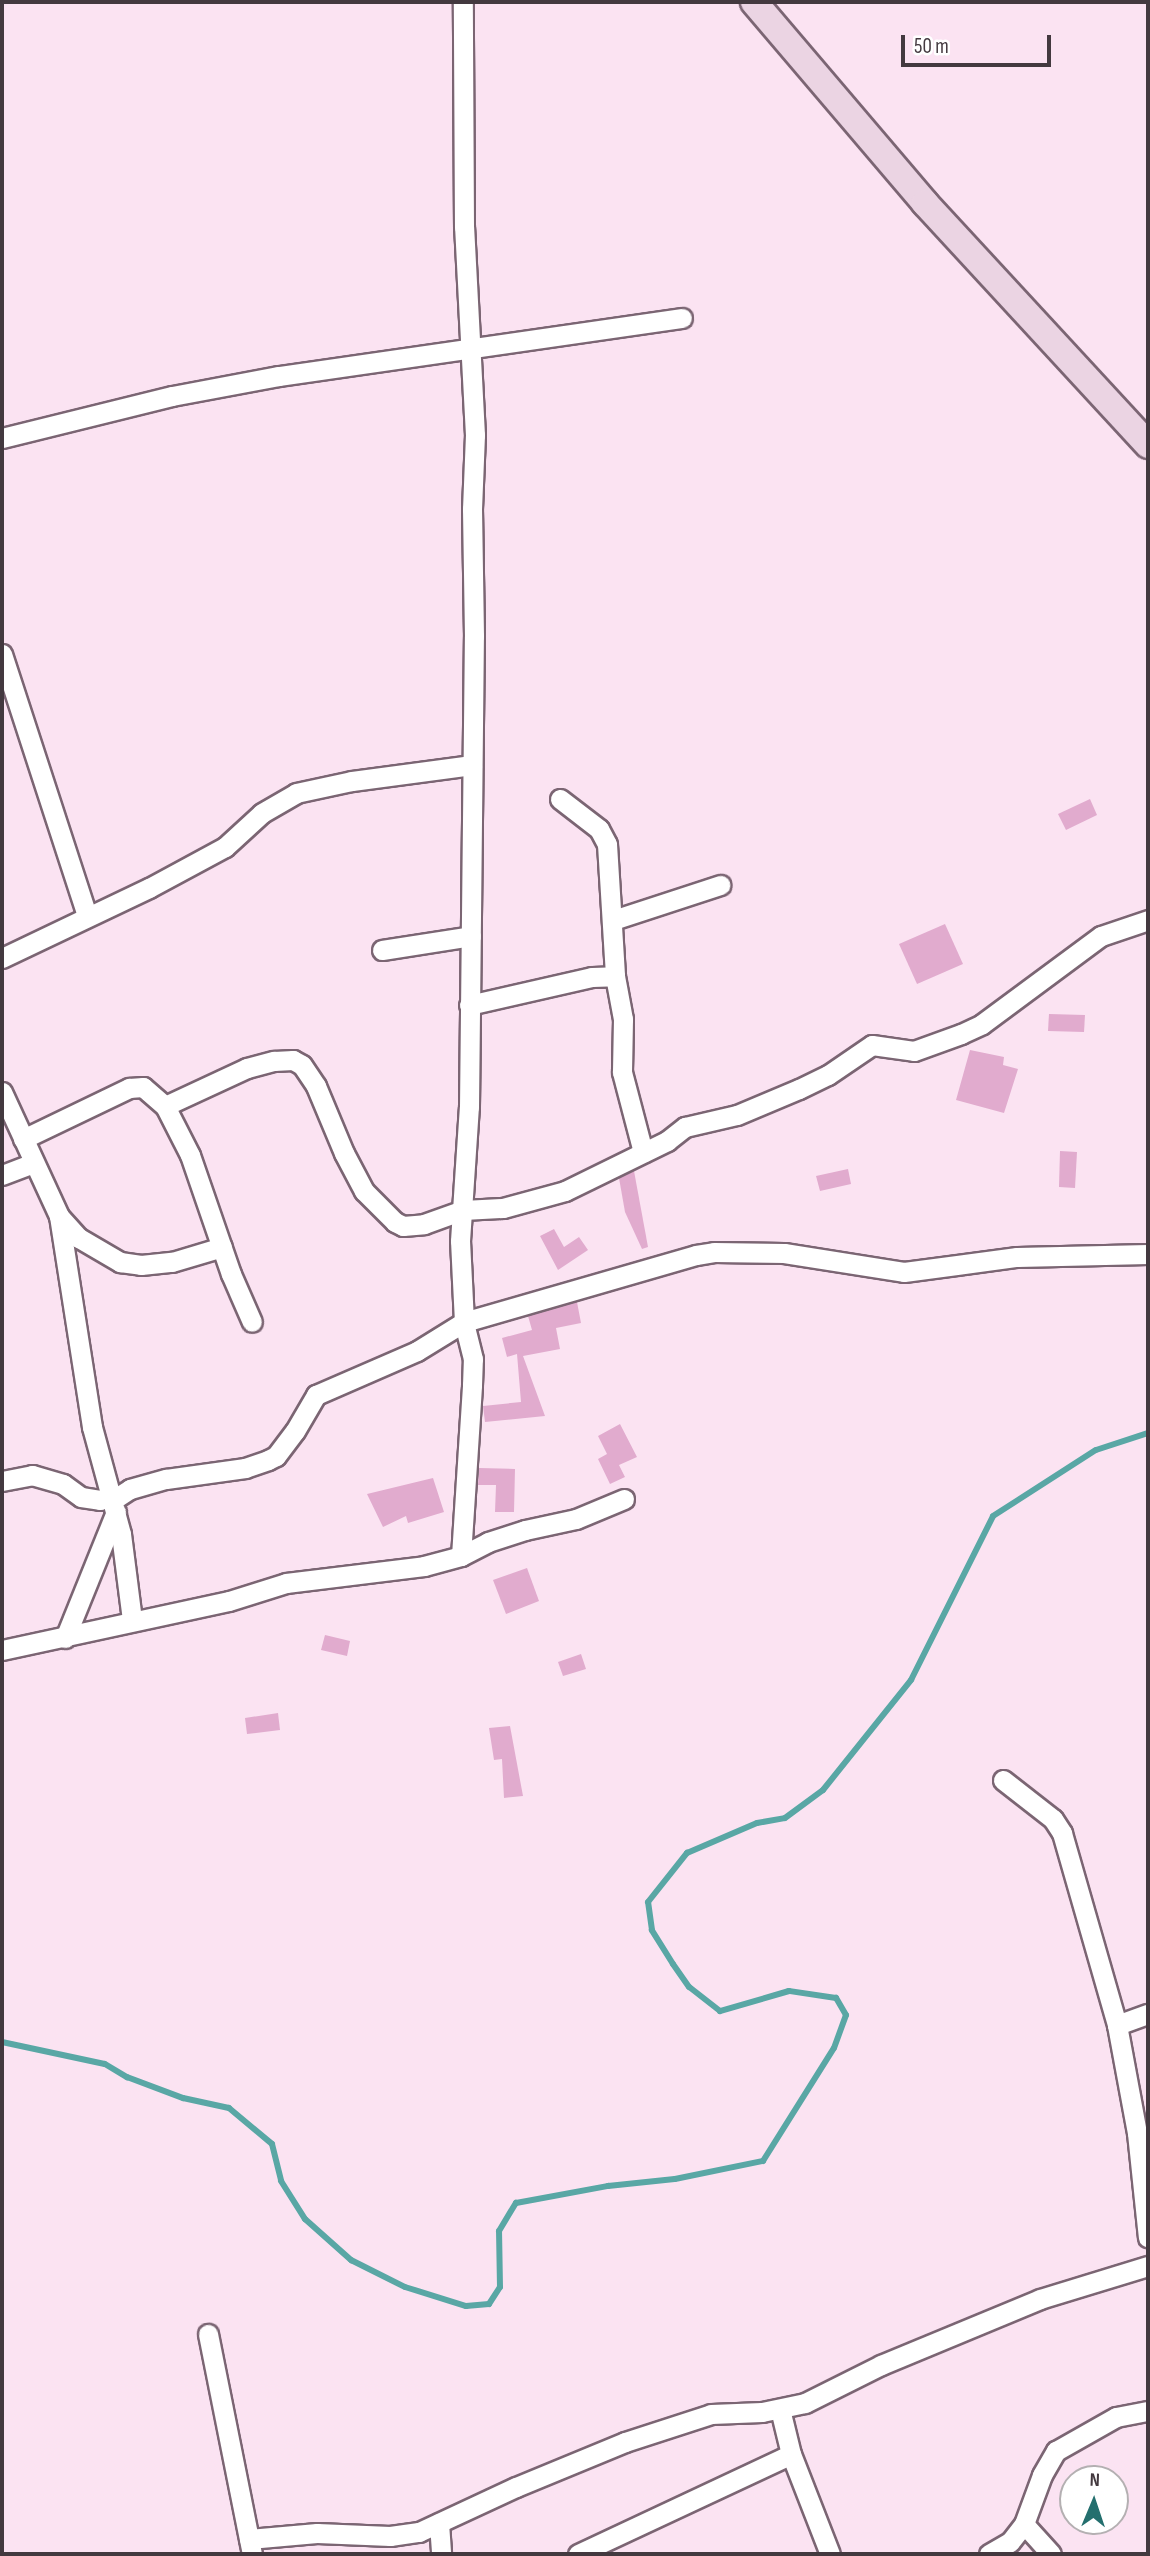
<!DOCTYPE html>
<html>
<head>
<meta charset="utf-8">
<style>
	body { margin:0 }
	#map { position:relative; width:1150px; height:2556px; overflow:hidden; background:#fbe3f2; font-family:"Sofia Sans Condensed",sans-serif }
	div>[style] { position:absolute }
	[style*='--x'] { left:calc(var(--x)*1px); top:calc(var(--y)*1px); width:calc(var(--w)*1px); rotate:calc(var(--a)*1deg) }
	.stream>* { height:6px; margin:-3px; padding:0 3px; transform-origin:3px; border-radius:3px; background:#59a7a5 }
	.building>* { inset:0; background:#e1abce }
	.roads { filter:drop-shadow(2px 0 #7b6573) drop-shadow(-2px 0 #7b6573) drop-shadow(0 2px #7b6573) drop-shadow(0 -2px #7b6573) }
	.street>* { height:19px; margin:-9.5px; padding:0 9.5px; transform-origin:9.5px; border-radius:9.5px; background:#fff }
	.secondary>* { height:26px; margin:-13px; padding:0 13px; transform-origin:13px; border-radius:13px; background:#ebd4e3 }
	span { translate:-50% -50%; white-space:nowrap; text-align:center; line-height:1.15; -webkit-text-stroke:5px #fff; paint-order:stroke }
	.frame { position:absolute; inset:0; border:4px solid #43393f; pointer-events:none }
	.north { position:absolute; left:1059px; top:2465px; width:70px; height:70px; box-sizing:border-box; background:#fff; border:2px solid #b4b0b2; border-radius:50%; rotate:2deg; font-size:19px; font-weight:700; line-height:28px; text-align:center; color:#43393f }
	.north::after { content:''; display:block; margin:auto; width:24px; height:32px; background:#246f6e; clip-path:polygon(50% 0,100% 100%,50% 72%,0 100%) }
	.scale { position:absolute; left:901px; top:35px; width:150px; height:32px; box-sizing:border-box; border:4px solid #43393f; border-top:0; padding-left:9px; font-size:21px; line-height:24px; white-space:nowrap; color:#43393f; -webkit-text-stroke:5px #fff; paint-order:stroke }
</style>
</head>
<body>
<div id="map">
	<div class="stream">
		<i style="--x:2;--y:2042;--w:105;--a:12.1"></i>
		<i style="--x:105;--y:2064;--w:26;--a:31"></i>
		<i style="--x:127;--y:2077;--w:60;--a:20.6"></i>
		<i style="--x:183;--y:2098;--w:47;--a:12.3"></i>
		<i style="--x:229;--y:2108;--w:56;--a:39.9"></i>
		<i style="--x:272;--y:2144;--w:38;--a:76"></i>
		<i style="--x:281;--y:2181;--w:45;--a:57.7"></i>
		<i style="--x:305;--y:2219;--w:62;--a:41.7"></i>
		<i style="--x:351;--y:2260;--w:60;--a:26.6"></i>
		<i style="--x:405;--y:2287;--w:64;--a:17.3"></i>
		<i style="--x:466;--y:2306;--w:23;--a:-5"></i>
		<i style="--x:489;--y:2304;--w:20;--a:-57"></i>
		<i style="--x:500;--y:2287;--w:56;--a:-91"></i>
		<i style="--x:499;--y:2231;--w:33;--a:-59"></i>
		<i style="--x:516;--y:2203;--w:94;--a:-10.5"></i>
		<i style="--x:608;--y:2186;--w:67;--a:-6"></i>
		<i style="--x:675;--y:2179;--w:90;--a:-11.6"></i>
		<i style="--x:763;--y:2161;--w:133;--a:-57.9"></i>
		<i style="--x:834;--y:2048;--w:35;--a:-70"></i>
		<i style="--x:846;--y:2015;--w:20;--a:-120"></i>
		<i style="--x:836;--y:1998;--w:48;--a:-171.5"></i>
		<i style="--x:789;--y:1991;--w:72;--a:163.8"></i>
		<i style="--x:720;--y:2011;--w:39;--a:-142"></i>
		<i style="--x:689;--y:1987;--w:28;--a:-125"></i>
		<i style="--x:673;--y:1964;--w:40;--a:-122"></i>
		<i style="--x:652;--y:1930;--w:28;--a:-98"></i>
		<i style="--x:648;--y:1902;--w:63;--a:-51.5"></i>
		<i style="--x:687;--y:1853;--w:76;--a:-23.2"></i>
		<i style="--x:757;--y:1823;--w:28;--a:-10"></i>
		<i style="--x:785;--y:1818;--w:47;--a:-36.4"></i>
		<i style="--x:823;--y:1790;--w:141;--a:-51.3"></i>
		<i style="--x:911;--y:1680;--w:183;--a:-63.4"></i>
		<i style="--x:993;--y:1516;--w:122;--a:-32.7"></i>
		<i style="--x:1096;--y:1450;--w:55;--a:-18.1"></i>
	</div>
	<div class="building">
		<i style="clip-path:polygon(1090px 799px,1097px 815px,1066px 830px,1058px 814px)"></i>
		<i style="clip-path:polygon(945px 924px,963px 964px,917px 984px,899px 944px)"></i>
		<i style="clip-path:polygon(1049px 1014px,1085px 1015px,1084px 1032px,1048px 1031px)"></i>
		<i style="clip-path:polygon(970px 1050px,1004px 1057px,1003px 1065px,1018px 1069px,1004px 1113px,956px 1100px)"></i>
		<i style="clip-path:polygon(1060px 1151px,1077px 1152px,1075px 1188px,1059px 1187px)"></i>
		<i style="clip-path:polygon(848px 1169px,851px 1184px,820px 1191px,816px 1176px)"></i>
		<i style="clip-path:polygon(634px 1171px,648px 1247px,642px 1249px,625px 1212px,619px 1178px)"></i>
		<i style="clip-path:polygon(554px 1229px,564px 1247px,579px 1237px,588px 1250px,558px 1270px,540px 1236px)"></i>
		<i style="clip-path:polygon(577px 1302px,581px 1323px,556px 1328px,560px 1349px,523px 1356px,545px 1416px,485px 1422px,483px 1406px,521px 1402px,517px 1354px,507px 1357px,502px 1338px,532px 1330px,528px 1316px)"></i>
		<i style="clip-path:polygon(620px 1424px,637px 1457px,619px 1465px,625px 1477px,610px 1484px,598px 1459px,607px 1454px,598px 1436px)"></i>
		<i style="clip-path:polygon(479px 1468px,515px 1469px,514px 1512px,495px 1512px,496px 1485px,478px 1485px)"></i>
		<i style="clip-path:polygon(433px 1478px,444px 1512px,408px 1523px,406px 1516px,383px 1527px,367px 1494px)"></i>
		<i style="clip-path:polygon(527px 1568px,539px 1601px,506px 1614px,493px 1580px)"></i>
		<i style="clip-path:polygon(325px 1635px,350px 1641px,347px 1656px,321px 1650px)"></i>
		<i style="clip-path:polygon(581px 1654px,586px 1669px,563px 1676px,558px 1662px)"></i>
		<i style="clip-path:polygon(278px 1713px,280px 1730px,247px 1734px,245px 1718px)"></i>
		<i style="clip-path:polygon(510px 1726px,523px 1796px,504px 1798px,502px 1759px,494px 1760px,489px 1728px)"></i>
	</div>
	<div class="roads">
		<div class="street">
			<i style="--x:2;--y:438;--w:175;--a:-13.9"></i>
			<i style="--x:172;--y:396;--w:109;--a:-10.6"></i>
			<i style="--x:279;--y:376;--w:407;--a:-8.2"></i>
			<i style="--x:2;--y:654;--w:275;--a:72"></i>
			<i style="--x:560;--y:799;--w:49;--a:37.6"></i>
			<i style="--x:599;--y:829;--w:17;--a:62"></i>
			<i style="--x:607;--y:844;--w:132;--a:86.5"></i>
			<i style="--x:615;--y:976;--w:44;--a:79.5"></i>
			<i style="--x:623;--y:1019;--w:53;--a:91.1"></i>
			<i style="--x:622;--y:1072;--w:83;--a:75.3"></i>
			<i style="--x:613;--y:920;--w:113;--a:-18.1"></i>
			<i style="--x:382;--y:950;--w:90;--a:-8.9"></i>
			<i style="--x:2;--y:958;--w:163;--a:-25.5"></i>
			<i style="--x:149;--y:888;--w:86;--a:-28.3"></i>
			<i style="--x:225;--y:847;--w:50;--a:-42.6"></i>
			<i style="--x:262;--y:813;--w:39;--a:-30"></i>
			<i style="--x:296;--y:793;--w:57;--a:-12.1"></i>
			<i style="--x:352;--y:781;--w:121;--a:-7.6"></i>
			<i style="--x:469;--y:1005;--w:126;--a:-12.8"></i>
			<i style="--x:592;--y:977;--w:23;--a:-2"></i>
			<i style="--x:2;--y:1092;--w:136;--a:65.3"></i>
			<i style="--x:59;--y:1216;--w:30;--a:48"></i>
			<i style="--x:79;--y:1238;--w:48;--a:30.3"></i>
			<i style="--x:120;--y:1262;--w:21;--a:8"></i>
			<i style="--x:141;--y:1265;--w:31;--a:-6"></i>
			<i style="--x:172;--y:1262;--w:52;--a:-16.7"></i>
			<i style="--x:165;--y:1106;--w:90;--a:-24.9"></i>
			<i style="--x:247;--y:1068;--w:28;--a:-15"></i>
			<i style="--x:274;--y:1061;--w:19;--a:-3"></i>
			<i style="--x:293;--y:1060;--w:10;--a:29"></i>
			<i style="--x:302;--y:1065;--w:25;--a:56"></i>
			<i style="--x:316;--y:1086;--w:73;--a:67.3"></i>
			<i style="--x:344;--y:1153;--w:43;--a:62.2"></i>
			<i style="--x:364;--y:1191;--w:44;--a:45"></i>
			<i style="--x:395;--y:1222;--w:9;--a:27"></i>
			<i style="--x:403;--y:1226;--w:21;--a:-5"></i>
			<i style="--x:424;--y:1224;--w:41;--a:-19.7"></i>
			<i style="--x:463;--y:1210;--w:40;--a:-2.9"></i>
			<i style="--x:503;--y:1208;--w:64;--a:-15.3"></i>
			<i style="--x:565;--y:1191;--w:114;--a:-26.1"></i>
			<i style="--x:667;--y:1141;--w:23;--a:-38"></i>
			<i style="--x:685;--y:1127;--w:53;--a:-13"></i>
			<i style="--x:737;--y:1115;--w:67;--a:-22.8"></i>
			<i style="--x:799;--y:1089;--w:32;--a:-26"></i>
			<i style="--x:828;--y:1075;--w:53;--a:-34.3"></i>
			<i style="--x:872;--y:1045;--w:42;--a:8.1"></i>
			<i style="--x:914;--y:1051;--w:50;--a:-19.9"></i>
			<i style="--x:961;--y:1034;--w:23;--a:-25"></i>
			<i style="--x:982;--y:1024;--w:148;--a:-36.5"></i>
			<i style="--x:1101;--y:936;--w:50;--a:-18.8"></i>
			<i style="--x:23;--y:1139;--w:118;--a:-25.7"></i>
			<i style="--x:129;--y:1088;--w:14;--a:-4"></i>
			<i style="--x:143;--y:1087;--w:29;--a:41"></i>
			<i style="--x:165;--y:1106;--w:55;--a:63"></i>
			<i style="--x:190;--y:1155;--w:126;--a:71"></i>
			<i style="--x:231;--y:1274;--w:52;--a:66.4"></i>
			<i style="--x:2;--y:1175;--w:34;--a:-21"></i>
			<i style="--x:59;--y:1216;--w:214;--a:81.1"></i>
			<i style="--x:92;--y:1427;--w:111;--a:74.8"></i>
			<i style="--x:121;--y:1534;--w:87;--a:82.7"></i>
			<i style="--x:2;--y:1481;--w:31;--a:-11"></i>
			<i style="--x:32;--y:1475;--w:32;--a:16"></i>
			<i style="--x:63;--y:1484;--w:22;--a:36"></i>
			<i style="--x:81;--y:1497;--w:19;--a:9"></i>
			<i style="--x:100;--y:1500;--w:13;--a:-18"></i>
			<i style="--x:113;--y:1500;--w:20;--a:-33"></i>
			<i style="--x:130;--y:1489;--w:37;--a:-16"></i>
			<i style="--x:166;--y:1479;--w:80;--a:-7.9"></i>
			<i style="--x:245;--y:1468;--w:24;--a:-19"></i>
			<i style="--x:268;--y:1460;--w:9;--a:-27"></i>
			<i style="--x:276;--y:1456;--w:31;--a:-53"></i>
			<i style="--x:295;--y:1431;--w:42;--a:-59.7"></i>
			<i style="--x:316;--y:1395;--w:110;--a:-23.5"></i>
			<i style="--x:417;--y:1351;--w:55;--a:-31.7"></i>
			<i style="--x:464;--y:1322;--w:241;--a:-16.1"></i>
			<i style="--x:696;--y:1255;--w:18;--a:-9"></i>
			<i style="--x:714;--y:1252;--w:70;--a:0.8"></i>
			<i style="--x:784;--y:1253;--w:121;--a:9"></i>
			<i style="--x:904;--y:1272;--w:114;--a:-7.6"></i>
			<i style="--x:1017;--y:1257;--w:131;--a:-1.3"></i>
			<i style="--x:461;--y:1556;--w:171;--a:-86.3"></i>
			<i style="--x:472;--y:1385;--w:26;--a:-88"></i>
			<i style="--x:473;--y:1359;--w:38;--a:-104"></i>
			<i style="--x:464;--y:1322;--w:81;--a:-92.8"></i>
			<i style="--x:460;--y:1241;--w:134;--a:-86.2"></i>
			<i style="--x:469;--y:1107;--w:471;--a:-89.4"></i>
			<i style="--x:474;--y:636;--w:127;--a:-90.9"></i>
			<i style="--x:472;--y:509;--w:74;--a:-87.7"></i>
			<i style="--x:475;--y:435;--w:208;--a:-93"></i>
			<i style="--x:464;--y:227;--w:225;--a:-90.3"></i>
			<i style="--x:65;--y:1638;--w:136;--a:-68"></i>
			<i style="--x:2;--y:1650;--w:232;--a:-12.2"></i>
			<i style="--x:229;--y:1601;--w:60;--a:-17.5"></i>
			<i style="--x:286;--y:1583;--w:139;--a:-7"></i>
			<i style="--x:424;--y:1566;--w:38;--a:-15"></i>
			<i style="--x:461;--y:1556;--w:30;--a:-27"></i>
			<i style="--x:488;--y:1542;--w:39;--a:-18"></i>
			<i style="--x:525;--y:1530;--w:52;--a:-12.2"></i>
			<i style="--x:576;--y:1519;--w:52;--a:-22.6"></i>
			<i style="--x:1003;--y:1780;--w:63;--a:38"></i>
			<i style="--x:1053;--y:1819;--w:17;--a:57"></i>
			<i style="--x:1062;--y:1833;--w:200;--a:74"></i>
			<i style="--x:1117;--y:2025;--w:110;--a:79.5"></i>
			<i style="--x:1137;--y:2133;--w:105;--a:84"></i>
			<i style="--x:1117;--y:2025;--w:33;--a:-20"></i>
			<i style="--x:208;--y:2334;--w:224;--a:78.7"></i>
			<i style="--x:780;--y:2409;--w:46;--a:76.3"></i>
			<i style="--x:791;--y:2454;--w:107;--a:68.7"></i>
			<i style="--x:439;--y:2523;--w:31;--a:86"></i>
			<i style="--x:1024;--y:2524;--w:40;--a:48"></i>
			<i style="--x:249;--y:2539;--w:68;--a:-5"></i>
			<i style="--x:317;--y:2533;--w:73;--a:2.4"></i>
			<i style="--x:390;--y:2536;--w:29;--a:-8"></i>
			<i style="--x:419;--y:2532;--w:107;--a:-24.9"></i>
			<i style="--x:516;--y:2487;--w:118;--a:-22.4"></i>
			<i style="--x:625;--y:2442;--w:90;--a:-18"></i>
			<i style="--x:711;--y:2414;--w:51;--a:-2.2"></i>
			<i style="--x:762;--y:2412;--w:44;--a:-11.8"></i>
			<i style="--x:805;--y:2403;--w:85;--a:-26.6"></i>
			<i style="--x:881;--y:2365;--w:172;--a:-22.5"></i>
			<i style="--x:1040;--y:2299;--w:113;--a:-17"></i>
			<i style="--x:578;--y:2554;--w:235;--a:-25.1"></i>
			<i style="--x:989;--y:2554;--w:24;--a:-30"></i>
			<i style="--x:1010;--y:2542;--w:23;--a:-52"></i>
			<i style="--x:1024;--y:2524;--w:52;--a:-69.8"></i>
			<i style="--x:1042;--y:2475;--w:28;--a:-60"></i>
			<i style="--x:1056;--y:2451;--w:69;--a:-29.5"></i>
			<i style="--x:1116;--y:2417;--w:33;--a:-11"></i>
		</div>
		<div class="secondary">
			<i style="--x:754;--y:2;--w:264;--a:49.6"></i>
			<i style="--x:925;--y:203;--w:329;--a:47.3"></i>
		</div>
	</div>
	<div class="frame"></div>
	<div class="north">N</div>
	<div class="scale">50 m</div>
</div>
</body>
</html>
